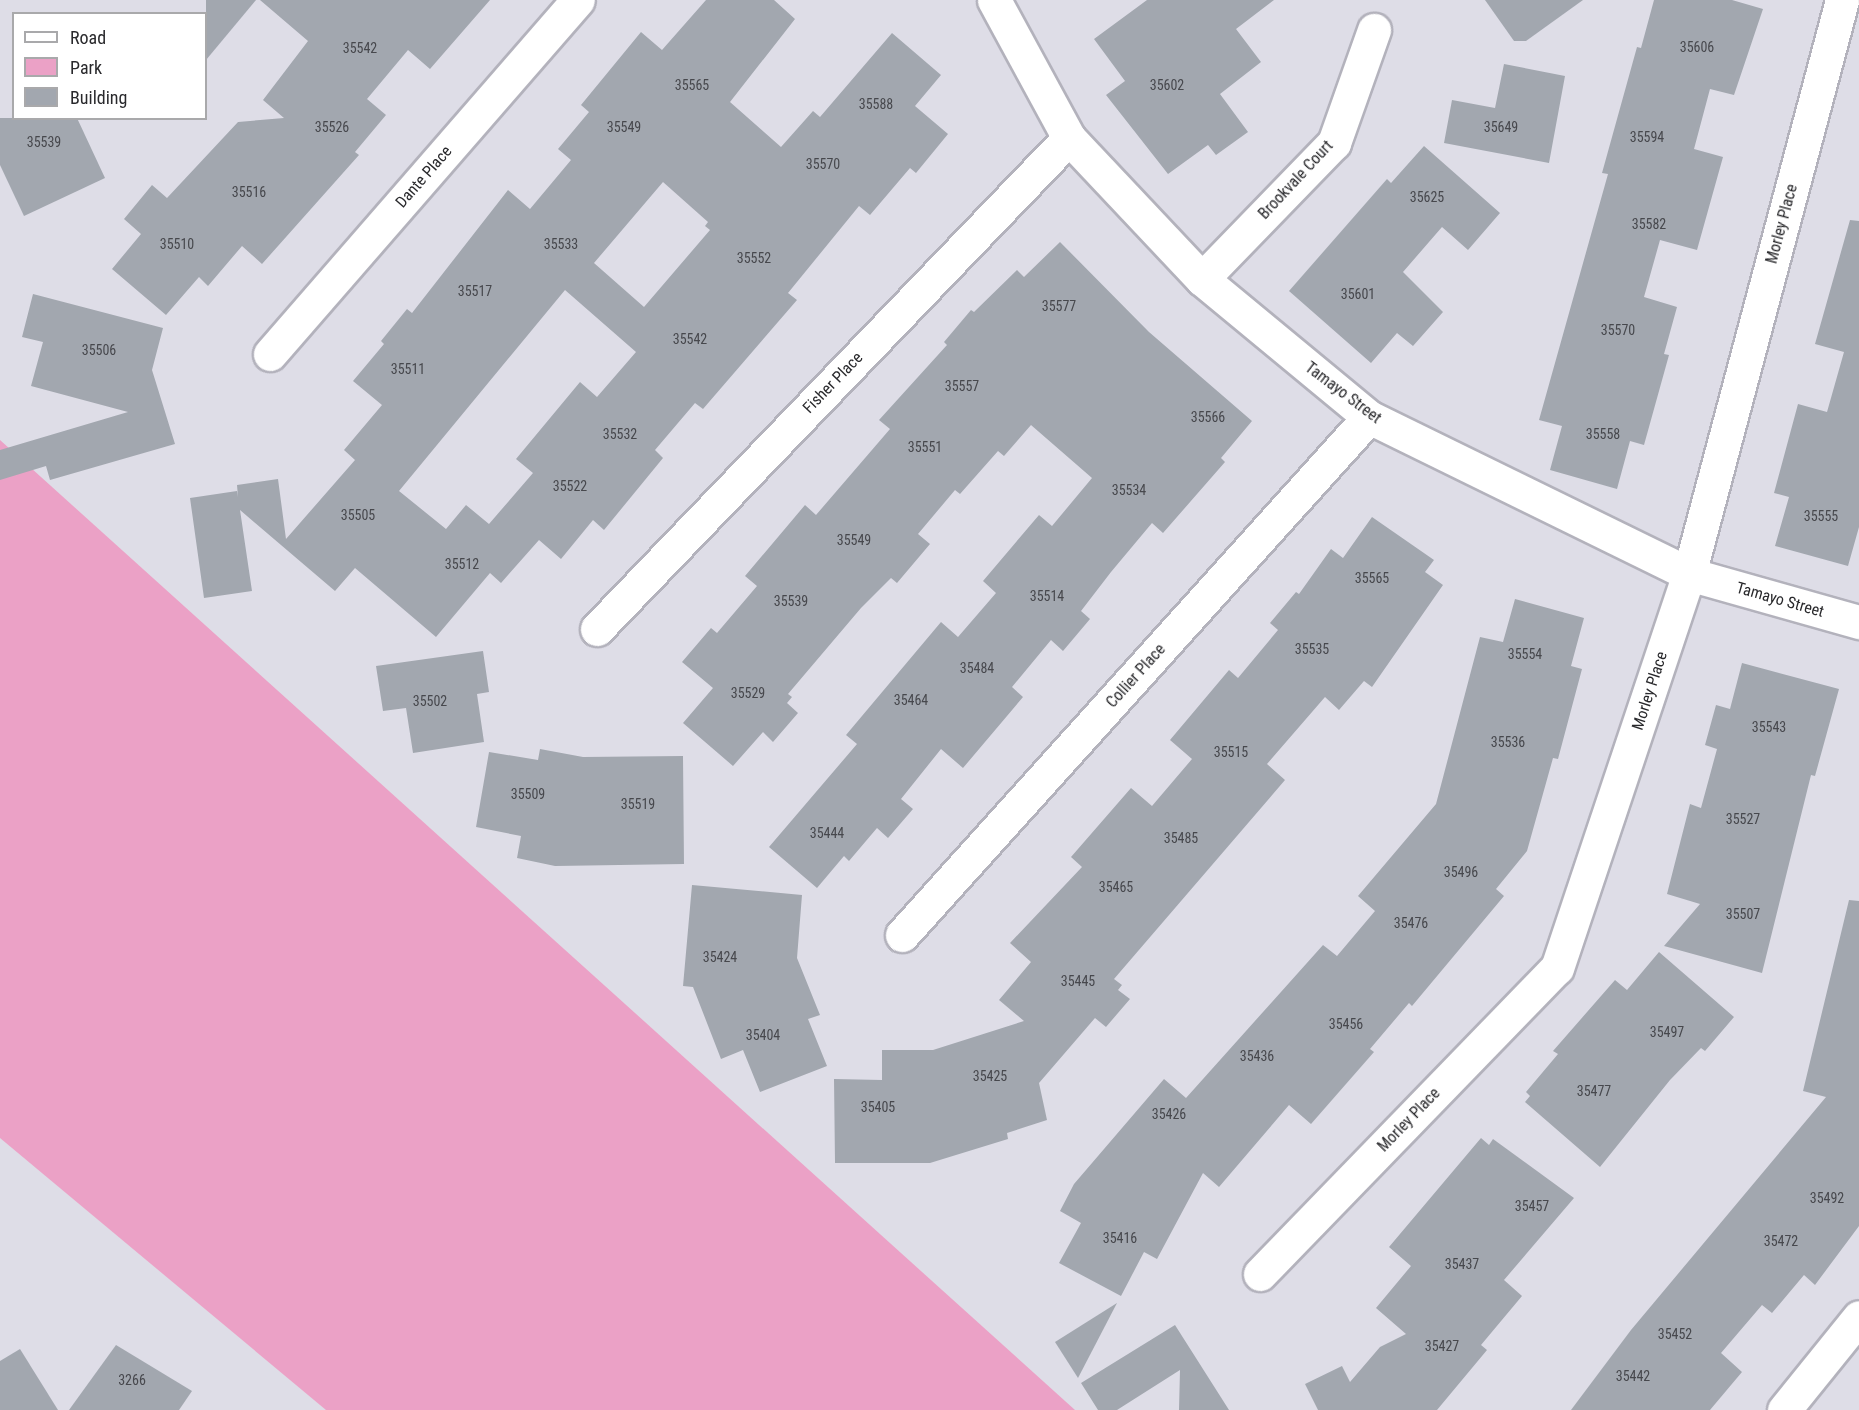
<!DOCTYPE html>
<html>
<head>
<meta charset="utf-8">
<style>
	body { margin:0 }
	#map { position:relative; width:1859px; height:1410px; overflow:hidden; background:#dedde7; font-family:"Roboto Condensed",sans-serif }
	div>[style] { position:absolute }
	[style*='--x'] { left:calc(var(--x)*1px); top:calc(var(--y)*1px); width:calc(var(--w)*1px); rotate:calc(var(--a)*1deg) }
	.green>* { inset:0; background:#eba1c6 }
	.building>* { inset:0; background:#a2a7af }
	.roads { filter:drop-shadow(2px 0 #b3b2bc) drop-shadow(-2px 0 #b3b2bc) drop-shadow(0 2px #b3b2bc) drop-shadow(0 -2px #b3b2bc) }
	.minor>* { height:33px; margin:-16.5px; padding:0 16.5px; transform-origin:16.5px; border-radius:16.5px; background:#fff }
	span { translate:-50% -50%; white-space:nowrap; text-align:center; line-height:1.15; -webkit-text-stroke:4.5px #fff; paint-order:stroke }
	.number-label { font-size:14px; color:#47484d }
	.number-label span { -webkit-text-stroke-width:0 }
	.street-label { font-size:16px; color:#29292c }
	.legend { position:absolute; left:12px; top:12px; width:195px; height:108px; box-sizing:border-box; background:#fff; border:2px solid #a9a9ab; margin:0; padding:8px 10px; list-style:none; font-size:18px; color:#29292c }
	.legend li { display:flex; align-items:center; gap:12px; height:30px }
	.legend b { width:30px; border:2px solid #a9a9ab }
</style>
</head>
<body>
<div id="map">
	<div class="green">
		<i style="clip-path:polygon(0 440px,1075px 1410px,326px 1410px,0 1138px)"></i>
	</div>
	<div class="building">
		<i style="clip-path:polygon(206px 0,256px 0,206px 60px)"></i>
		<i style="clip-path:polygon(260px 0,490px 0,430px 69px,408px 50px,367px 99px,386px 115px,355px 152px,359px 155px,262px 264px,242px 246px,208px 286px,199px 277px,166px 315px,112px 269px,141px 234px,124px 219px,152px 185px,167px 198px,238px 122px,284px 118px,263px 100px,308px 41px)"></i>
		<i style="clip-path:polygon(evenodd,706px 0,774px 0,795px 19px,730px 102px,781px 147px,813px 111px,820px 117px,892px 33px,941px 75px,915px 106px,948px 134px,916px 173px,910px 168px,870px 215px,859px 206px,788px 293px,797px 300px,703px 409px,695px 403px,655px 450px,663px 458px,604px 530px,593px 520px,561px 559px,539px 540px,501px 583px,490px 573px,436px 637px,355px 568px,335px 591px,240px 510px,252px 591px,204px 598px,190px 498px,237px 491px,238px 497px,237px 485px,278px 479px,286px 539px,355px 460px,344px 450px,382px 405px,353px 381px,384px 344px,381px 341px,407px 309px,412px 313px,508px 190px,530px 209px,571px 160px,558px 149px,589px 112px,581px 105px,641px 32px,662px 50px,706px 0,663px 182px,708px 222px,705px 226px,710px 230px,644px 307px,594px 263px,663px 182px,706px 0,565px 290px,636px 352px,597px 397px,580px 382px,516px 459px,533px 473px,489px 524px,466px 505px,446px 529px,399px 491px,565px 290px)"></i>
		<i style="clip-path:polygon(1147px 0,1274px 0,1236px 29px,1261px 62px,1220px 94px,1248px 132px,1216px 155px,1208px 145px,1168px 174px,1106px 95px,1125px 81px,1094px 39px)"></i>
		<i style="clip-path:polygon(1485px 0,1583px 0,1526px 41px,1514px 41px)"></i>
		<i style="clip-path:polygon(1654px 0,1732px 0,1763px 9px,1734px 95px,1710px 89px,1694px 149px,1723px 157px,1697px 250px,1660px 240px,1644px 297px,1677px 307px,1664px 354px,1669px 355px,1644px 445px,1630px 441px,1617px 489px,1550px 470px,1562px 426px,1539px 420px,1608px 174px,1602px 173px,1637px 47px,1641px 48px)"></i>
		<i style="clip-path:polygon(1504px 64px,1565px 76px,1549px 163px,1444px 143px,1452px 100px,1495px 108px)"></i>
		<i style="clip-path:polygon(0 118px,77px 118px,105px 178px,24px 216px,0 165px)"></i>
		<i style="clip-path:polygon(1424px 146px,1500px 213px,1468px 250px,1442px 227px,1403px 272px,1443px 312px,1413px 346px,1397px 333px,1371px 363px,1289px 291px,1387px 179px,1391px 183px)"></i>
		<i style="clip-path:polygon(1850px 220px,1859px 221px,1859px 527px,1848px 566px,1775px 546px,1789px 497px,1774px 493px,1798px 404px,1827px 412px,1844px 352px,1815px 344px)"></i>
		<i style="clip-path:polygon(1060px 242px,1149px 332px,1252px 421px,1221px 458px,1225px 462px,1163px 533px,1152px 523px,1111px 572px,1081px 611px,1090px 619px,1063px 651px,1051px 640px,1012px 687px,1023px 697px,963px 768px,941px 749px,901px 799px,913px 809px,888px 838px,877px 828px,849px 861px,844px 856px,817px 888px,769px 847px,857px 744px,846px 735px,941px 622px,958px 637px,996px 593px,983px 581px,1039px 515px,1052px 526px,1092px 478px,1031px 425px,1004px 456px,998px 451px,960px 494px,955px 490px,918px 534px,930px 544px,897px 583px,891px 578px,861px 608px,788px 694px,792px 697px,787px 703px,798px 713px,773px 742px,763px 732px,733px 766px,683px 723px,713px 688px,682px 662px,711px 628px,717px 633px,757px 586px,745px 576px,805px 505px,816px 515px,890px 429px,879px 420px,947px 345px,944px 342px,971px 310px,974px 312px,1017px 270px,1024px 277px)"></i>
		<i style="clip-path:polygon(33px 294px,163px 328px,152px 370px,175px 444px,50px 480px,46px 466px,0 480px,0 450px,128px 412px,31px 386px,43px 342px,22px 337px)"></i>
		<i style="clip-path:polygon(1372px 517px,1434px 560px,1425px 572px,1443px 585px,1372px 687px,1364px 681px,1339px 710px,1325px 697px,1267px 764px,1285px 780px,1114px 979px,1122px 985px,1118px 990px,1130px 999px,1106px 1027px,1095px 1018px,1039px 1083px,1047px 1120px,1007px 1133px,1008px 1139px,930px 1163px,835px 1163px,834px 1079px,882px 1080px,882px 1050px,933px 1050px,1024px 1021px,999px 1000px,1031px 962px,1010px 943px,1082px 867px,1071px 857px,1131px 788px,1152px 806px,1192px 759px,1170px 740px,1229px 670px,1238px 678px,1278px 630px,1270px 623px,1296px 592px,1299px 594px,1331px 549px,1343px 558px)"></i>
		<i style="clip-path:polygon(1515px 599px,1584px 618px,1571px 666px,1582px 669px,1558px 759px,1553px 758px,1527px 851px,1496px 889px,1504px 896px,1412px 1006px,1409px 1003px,1370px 1049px,1374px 1052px,1311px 1124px,1289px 1105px,1219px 1187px,1203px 1173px,1157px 1259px,1144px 1252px,1121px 1296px,1059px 1263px,1081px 1223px,1060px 1211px,1074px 1184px,1164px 1079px,1186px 1098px,1323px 945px,1337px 956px,1375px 911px,1358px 896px,1436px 804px,1480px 637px,1503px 642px)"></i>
		<i style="clip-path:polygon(483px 651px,489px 692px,477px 694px,484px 742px,413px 753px,406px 708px,383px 711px,376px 666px)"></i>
		<i style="clip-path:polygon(1742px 663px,1839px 689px,1815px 776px,1811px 775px,1762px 973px,1664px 946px,1700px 904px,1667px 894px,1690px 804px,1701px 808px,1717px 749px,1705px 745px,1716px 705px,1730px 709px)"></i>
		<i style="clip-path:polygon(540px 749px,583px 757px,683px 756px,684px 864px,555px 866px,517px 858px,521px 836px,476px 827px,489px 752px,538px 760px)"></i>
		<i style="clip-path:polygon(692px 885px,802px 895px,797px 958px,820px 1015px,808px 1019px,827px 1066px,760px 1092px,743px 1050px,721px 1059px,693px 987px,683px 986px)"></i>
		<i style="clip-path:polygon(1849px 900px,1859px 901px,1859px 1226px,1815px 1285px,1804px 1275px,1772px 1313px,1762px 1305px,1721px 1353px,1742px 1372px,1710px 1410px,1571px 1410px,1631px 1330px,1826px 1097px,1803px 1091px)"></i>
		<i style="clip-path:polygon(1659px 952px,1734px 1017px,1705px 1051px,1701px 1048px,1670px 1080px,1600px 1167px,1525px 1102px,1530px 1096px,1526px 1092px,1558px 1054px,1553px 1051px,1615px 980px,1627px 990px)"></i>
		<i style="clip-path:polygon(1481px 1138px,1489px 1145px,1493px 1139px,1574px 1198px,1504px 1280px,1522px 1296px,1481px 1345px,1487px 1350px,1437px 1410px,1318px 1410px,1305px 1384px,1342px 1366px,1350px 1382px,1380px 1347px,1406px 1334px,1376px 1308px,1411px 1266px,1389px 1247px)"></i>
		<i style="clip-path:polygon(1117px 1303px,1078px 1378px,1055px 1342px)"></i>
		<i style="clip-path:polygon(1175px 1325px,1229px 1410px,1179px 1410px,1180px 1370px,1117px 1410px,1098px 1410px,1081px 1383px)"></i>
		<i style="clip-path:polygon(116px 1345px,192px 1391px,179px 1410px,69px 1410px)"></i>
		<i style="clip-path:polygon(20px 1349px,58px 1410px,0 1410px,0 1361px)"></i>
	</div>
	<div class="roads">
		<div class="minor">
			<i style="--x:994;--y:0;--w:157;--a:61.5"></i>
			<i style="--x:1069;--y:138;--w:194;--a:46.7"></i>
			<i style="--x:1202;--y:279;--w:217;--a:39.6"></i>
			<i style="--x:1369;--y:417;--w:356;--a:26.1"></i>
			<i style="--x:1689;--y:574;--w:177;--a:15.8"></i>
			<i style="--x:1202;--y:279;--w:190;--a:-45.9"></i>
			<i style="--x:1334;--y:143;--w:120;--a:-70.5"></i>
			<i style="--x:270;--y:354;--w:469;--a:-49"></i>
			<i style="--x:597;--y:629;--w:681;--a:-46.13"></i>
			<i style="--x:902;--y:935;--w:697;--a:-47.96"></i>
			<i style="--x:1260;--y:1274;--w:426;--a:-45.9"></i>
			<i style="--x:1557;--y:968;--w:416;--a:-71.5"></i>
			<i style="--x:1689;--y:574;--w:594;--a:-75.07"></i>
			<i style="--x:1784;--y:1410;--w:119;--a:-51.1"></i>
		</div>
	</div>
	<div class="number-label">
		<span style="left:1697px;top:47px">35606</span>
		<span style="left:360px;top:48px">35542</span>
		<span style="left:692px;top:85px">35565</span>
		<span style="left:1167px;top:85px">35602</span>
		<span style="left:876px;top:104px">35588</span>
		<span style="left:332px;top:127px">35526</span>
		<span style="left:624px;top:127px">35549</span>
		<span style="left:1501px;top:127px">35649</span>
		<span style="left:1647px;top:137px">35594</span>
		<span style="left:44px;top:142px">35539</span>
		<span style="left:823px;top:164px">35570</span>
		<span style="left:249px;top:192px">35516</span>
		<span style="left:1427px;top:197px">35625</span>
		<span style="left:1649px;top:224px">35582</span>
		<span style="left:177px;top:244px">35510</span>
		<span style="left:561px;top:244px">35533</span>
		<span style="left:754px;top:258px">35552</span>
		<span style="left:475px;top:291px">35517</span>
		<span style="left:1358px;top:294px">35601</span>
		<span style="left:1059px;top:306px">35577</span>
		<span style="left:1618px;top:330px">35570</span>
		<span style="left:690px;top:339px">35542</span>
		<span style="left:99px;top:350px">35506</span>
		<span style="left:408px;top:369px">35511</span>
		<span style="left:962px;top:386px">35557</span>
		<span style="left:1208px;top:417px">35566</span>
		<span style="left:620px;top:434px">35532</span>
		<span style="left:1603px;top:434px">35558</span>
		<span style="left:925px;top:447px">35551</span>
		<span style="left:570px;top:486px">35522</span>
		<span style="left:1129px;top:490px">35534</span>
		<span style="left:358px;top:515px">35505</span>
		<span style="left:1821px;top:516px">35555</span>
		<span style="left:854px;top:540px">35549</span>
		<span style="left:462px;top:564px">35512</span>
		<span style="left:1372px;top:578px">35565</span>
		<span style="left:1047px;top:596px">35514</span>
		<span style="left:791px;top:601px">35539</span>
		<span style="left:1312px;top:649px">35535</span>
		<span style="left:1525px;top:654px">35554</span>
		<span style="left:977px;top:668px">35484</span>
		<span style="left:748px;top:693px">35529</span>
		<span style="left:911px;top:700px">35464</span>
		<span style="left:430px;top:701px">35502</span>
		<span style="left:1769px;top:727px">35543</span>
		<span style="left:1508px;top:742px">35536</span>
		<span style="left:1231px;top:752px">35515</span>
		<span style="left:528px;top:794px">35509</span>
		<span style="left:638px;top:804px">35519</span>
		<span style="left:1743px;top:819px">35527</span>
		<span style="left:827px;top:833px">35444</span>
		<span style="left:1181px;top:838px">35485</span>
		<span style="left:1461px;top:872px">35496</span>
		<span style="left:1116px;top:887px">35465</span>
		<span style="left:1743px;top:914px">35507</span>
		<span style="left:1411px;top:923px">35476</span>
		<span style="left:720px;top:957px">35424</span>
		<span style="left:1078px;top:981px">35445</span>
		<span style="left:1346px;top:1024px">35456</span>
		<span style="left:1667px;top:1032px">35497</span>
		<span style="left:763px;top:1035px">35404</span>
		<span style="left:1257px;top:1056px">35436</span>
		<span style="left:990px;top:1076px">35425</span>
		<span style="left:1594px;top:1091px">35477</span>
		<span style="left:878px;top:1107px">35405</span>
		<span style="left:1169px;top:1114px">35426</span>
		<span style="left:1827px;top:1198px">35492</span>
		<span style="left:1532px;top:1206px">35457</span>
		<span style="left:1120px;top:1238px">35416</span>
		<span style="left:1781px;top:1241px">35472</span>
		<span style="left:1462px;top:1264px">35437</span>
		<span style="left:1675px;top:1334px">35452</span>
		<span style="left:1442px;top:1346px">35427</span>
		<span style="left:1633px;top:1376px">35442</span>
		<span style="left:132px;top:1380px">3266</span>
	</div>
	<div class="street-label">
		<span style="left:424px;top:177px;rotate:-49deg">Dante Place</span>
		<span style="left:1296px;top:180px;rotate:-47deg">Brookvale Court</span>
		<span style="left:1782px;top:224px;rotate:-75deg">Morley Place</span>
		<span style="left:833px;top:383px;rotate:-46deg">Fisher Place</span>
		<span style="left:1343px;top:393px;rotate:37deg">Tamayo Street</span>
		<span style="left:1780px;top:600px;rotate:16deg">Tamayo Street</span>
		<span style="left:1136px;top:676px;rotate:-48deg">Collier Place</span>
		<span style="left:1650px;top:691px;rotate:-72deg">Morley Place</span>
		<span style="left:1409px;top:1120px;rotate:-46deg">Morley Place</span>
	</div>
	<ul class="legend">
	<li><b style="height:8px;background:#fff"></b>Road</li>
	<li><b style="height:16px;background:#eba1c6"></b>Park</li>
	<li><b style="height:16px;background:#a2a7af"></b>Building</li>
	</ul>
</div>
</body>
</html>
